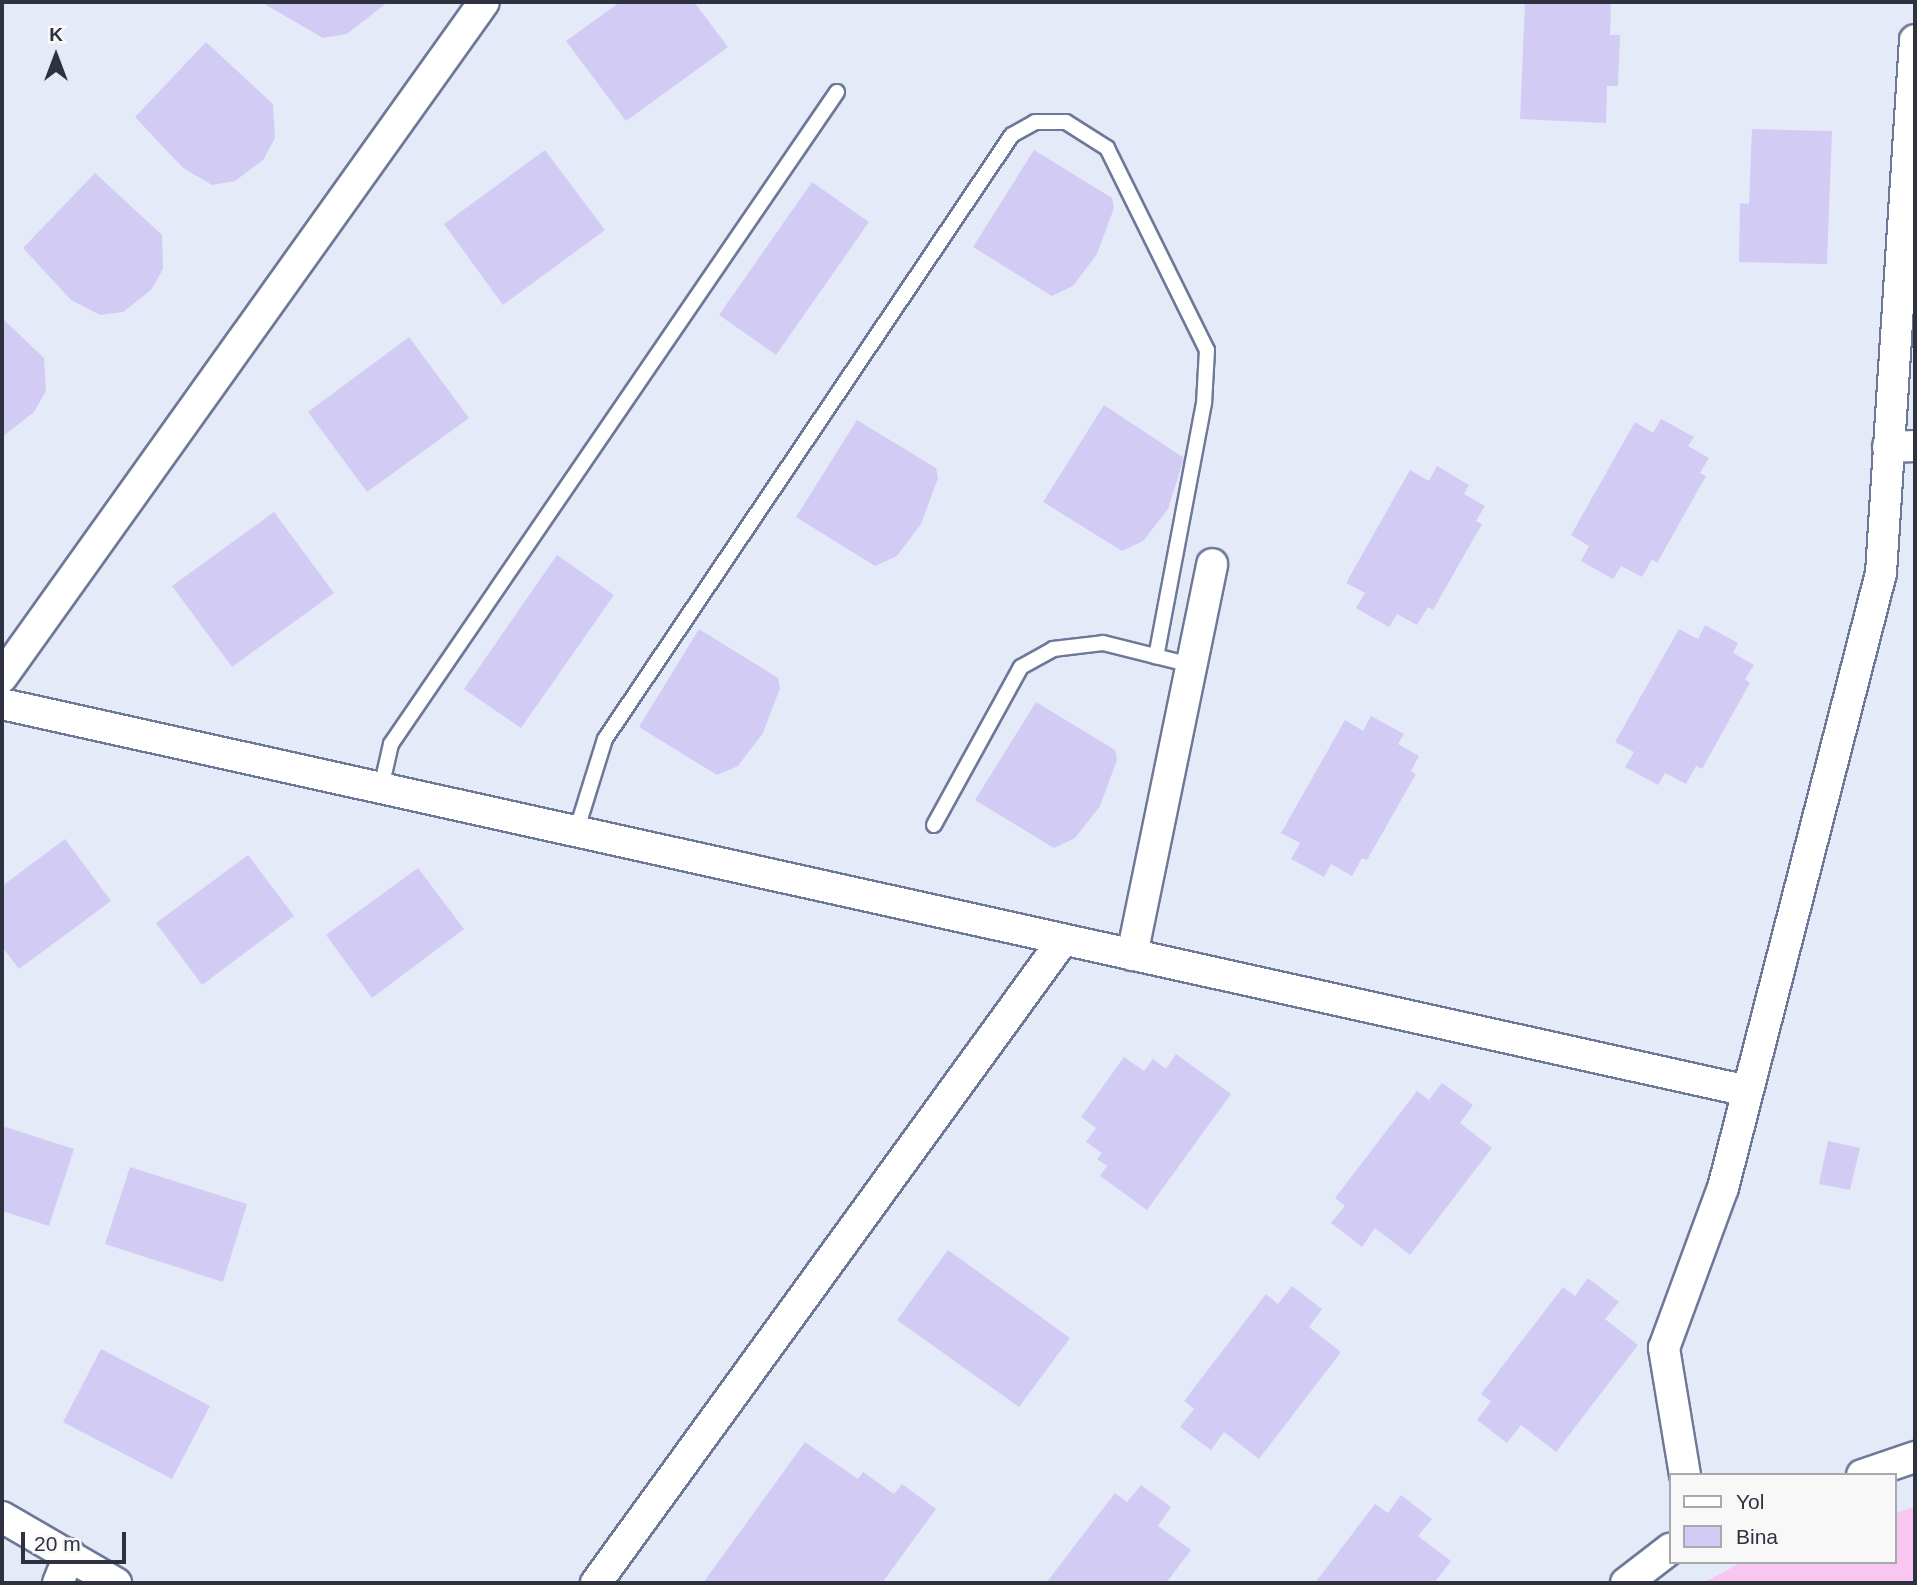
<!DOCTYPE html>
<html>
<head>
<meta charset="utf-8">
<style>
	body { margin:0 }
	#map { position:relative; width:1917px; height:1585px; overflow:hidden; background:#e5eaf9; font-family:Arial,sans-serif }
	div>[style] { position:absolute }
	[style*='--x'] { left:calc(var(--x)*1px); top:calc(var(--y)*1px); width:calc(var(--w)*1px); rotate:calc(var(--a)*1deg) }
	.green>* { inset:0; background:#f8c6f0 }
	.building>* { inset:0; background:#d2ccf4 }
	.roads { filter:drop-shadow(2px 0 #6e7898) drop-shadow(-2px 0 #6e7898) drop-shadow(0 2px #6e7898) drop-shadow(0 -2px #6e7898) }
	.service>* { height:14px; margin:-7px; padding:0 7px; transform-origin:7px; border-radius:7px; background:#fff }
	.minor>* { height:30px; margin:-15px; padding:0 15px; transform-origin:15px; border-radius:15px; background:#fff }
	span { translate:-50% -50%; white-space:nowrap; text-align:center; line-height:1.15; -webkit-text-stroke:7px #f8f8f8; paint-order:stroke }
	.frame { position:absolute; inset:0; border:4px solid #2e3240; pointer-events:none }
	.legend { position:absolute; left:1669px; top:1473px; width:228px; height:91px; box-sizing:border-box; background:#f8f8f8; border:2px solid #a7a9ae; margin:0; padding:9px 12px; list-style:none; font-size:21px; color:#2e3240 }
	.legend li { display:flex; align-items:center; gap:14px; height:35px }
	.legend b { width:35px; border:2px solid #a7a9ae }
	.north { position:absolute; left:21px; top:21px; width:70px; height:70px; -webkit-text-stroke:5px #f8f8f8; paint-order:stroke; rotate:0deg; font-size:19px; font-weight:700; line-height:28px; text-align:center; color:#2e3240 }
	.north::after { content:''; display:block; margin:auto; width:24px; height:32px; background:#2e3240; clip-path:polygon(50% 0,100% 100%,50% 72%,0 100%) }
	.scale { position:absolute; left:21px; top:1532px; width:105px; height:32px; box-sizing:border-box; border:4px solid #2e3240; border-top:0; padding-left:9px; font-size:21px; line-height:24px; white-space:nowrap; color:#2e3240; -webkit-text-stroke:5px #f8f8f8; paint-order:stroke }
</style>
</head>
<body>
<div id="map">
	<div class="green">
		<i style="clip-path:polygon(1915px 1507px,1915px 1583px,1703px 1583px,1742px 1562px,1894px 1562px,1894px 1513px)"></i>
	</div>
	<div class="building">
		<i style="clip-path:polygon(261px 2px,388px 2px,347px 34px,323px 38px)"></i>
		<i style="clip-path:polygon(620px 2px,694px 2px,728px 47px,626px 121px,566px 41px)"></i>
		<i style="clip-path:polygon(1525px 2px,1611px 2px,1610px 35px,1620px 35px,1618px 86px,1607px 86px,1606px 123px,1520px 119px)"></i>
		<i style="clip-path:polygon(206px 42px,273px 104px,275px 138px,263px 160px,235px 181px,212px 185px,183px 168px,135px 117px)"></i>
		<i style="clip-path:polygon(1752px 129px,1832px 131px,1827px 264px,1739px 262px,1740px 203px,1749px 204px)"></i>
		<i style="clip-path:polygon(545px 150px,605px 230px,503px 305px,444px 224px)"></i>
		<i style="clip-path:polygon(1034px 150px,1112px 198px,1114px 208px,1097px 254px,1073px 286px,1052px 296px,973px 247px)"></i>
		<i style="clip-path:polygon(95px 173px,162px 235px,163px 269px,151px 290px,123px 312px,100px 315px,71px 300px,23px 248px)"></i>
		<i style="clip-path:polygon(812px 182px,869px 222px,776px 355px,719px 315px)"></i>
		<i style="clip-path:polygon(2px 318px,44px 358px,46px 391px,34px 412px,2px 437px)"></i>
		<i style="clip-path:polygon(409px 337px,469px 418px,367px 492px,308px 412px)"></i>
		<i style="clip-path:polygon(1104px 405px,1184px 458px,1168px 509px,1143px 541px,1122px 551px,1043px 502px)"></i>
		<i style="clip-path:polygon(1661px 419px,1694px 437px,1688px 446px,1709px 458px,1700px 473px,1706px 476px,1657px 563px,1652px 559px,1642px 577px,1621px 566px,1613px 579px,1581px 561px,1589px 546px,1571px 535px,1635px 422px,1653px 433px)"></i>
		<i style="clip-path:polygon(857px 420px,936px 468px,938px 478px,921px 524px,897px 556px,875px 566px,796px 517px)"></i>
		<i style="clip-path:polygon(1437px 466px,1469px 485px,1464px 494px,1485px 506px,1476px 521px,1482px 524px,1433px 610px,1428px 607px,1417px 625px,1397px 614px,1389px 627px,1356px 608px,1365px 593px,1346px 583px,1410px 470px,1429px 481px)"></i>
		<i style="clip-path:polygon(274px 512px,334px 593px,232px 667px,172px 586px)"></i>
		<i style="clip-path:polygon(557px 555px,614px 595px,521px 728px,464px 689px)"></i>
		<i style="clip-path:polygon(1705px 625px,1738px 643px,1733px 653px,1754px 665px,1745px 679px,1750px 683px,1702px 769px,1696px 766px,1686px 784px,1665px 773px,1658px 785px,1625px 767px,1634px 752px,1615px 742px,1679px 629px,1698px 639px)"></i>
		<i style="clip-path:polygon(699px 629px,778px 678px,780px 688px,763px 733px,738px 766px,717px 775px,639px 727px)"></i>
		<i style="clip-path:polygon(1036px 702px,1115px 750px,1117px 760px,1100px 806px,1075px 838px,1054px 848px,975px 800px)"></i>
		<i style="clip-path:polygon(1371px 716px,1404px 734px,1398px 744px,1419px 756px,1411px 771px,1416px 774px,1367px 860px,1362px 858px,1352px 876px,1331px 864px,1324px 877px,1291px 859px,1300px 843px,1281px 833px,1345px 720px,1363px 731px)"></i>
		<i style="clip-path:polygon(65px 839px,111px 901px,19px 969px,2px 947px,2px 886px)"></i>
		<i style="clip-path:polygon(248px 855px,294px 916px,202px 985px,156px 923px)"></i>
		<i style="clip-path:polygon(418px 868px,464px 929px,372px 998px,326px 935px)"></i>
		<i style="clip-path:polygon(1176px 1054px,1231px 1094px,1147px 1210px,1100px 1176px,1107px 1166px,1097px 1159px,1102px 1153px,1086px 1142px,1096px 1128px,1081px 1117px,1124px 1057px,1144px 1071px,1153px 1059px,1166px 1069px)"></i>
		<i style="clip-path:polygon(1442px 1083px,1473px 1105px,1460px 1123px,1492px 1148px,1410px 1255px,1375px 1228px,1362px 1247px,1331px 1223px,1345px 1206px,1335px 1198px,1417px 1091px,1429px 1100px)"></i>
		<i style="clip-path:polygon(2px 1126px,74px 1149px,49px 1226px,2px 1211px)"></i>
		<i style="clip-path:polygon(1828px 1141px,1860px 1148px,1850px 1190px,1819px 1184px)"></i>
		<i style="clip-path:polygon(130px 1167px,247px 1204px,223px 1282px,105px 1244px)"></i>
		<i style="clip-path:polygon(948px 1250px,1070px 1338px,1019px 1407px,897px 1320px)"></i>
		<i style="clip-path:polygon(1588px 1278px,1619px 1302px,1605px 1319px,1638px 1345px,1556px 1452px,1521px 1425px,1507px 1443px,1477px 1420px,1491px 1401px,1481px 1394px,1563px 1287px,1575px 1296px)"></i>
		<i style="clip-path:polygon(1292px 1286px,1322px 1309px,1309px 1327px,1341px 1352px,1259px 1459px,1224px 1432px,1211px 1450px,1180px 1427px,1194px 1409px,1184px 1401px,1266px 1294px,1278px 1304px)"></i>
		<i style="clip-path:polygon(101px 1349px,210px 1406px,172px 1479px,63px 1422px)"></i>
		<i style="clip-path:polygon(805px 1442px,858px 1479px,863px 1472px,894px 1494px,902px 1484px,936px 1509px,882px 1583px,703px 1583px)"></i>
		<i style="clip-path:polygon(1141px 1485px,1171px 1507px,1158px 1526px,1191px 1550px,1166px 1583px,1046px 1583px,1115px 1493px,1127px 1502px)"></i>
		<i style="clip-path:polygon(1401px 1495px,1432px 1519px,1418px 1536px,1451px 1561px,1434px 1583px,1315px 1583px,1375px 1504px,1388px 1513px)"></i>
	</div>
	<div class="roads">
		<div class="service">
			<i style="--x:381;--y:788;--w:45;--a:-77.2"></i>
			<i style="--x:391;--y:744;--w:790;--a:-55.63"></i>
			<i style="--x:934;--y:825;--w:180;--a:-61.2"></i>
			<i style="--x:1021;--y:667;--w:37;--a:-29"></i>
			<i style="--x:1053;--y:649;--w:50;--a:-6.8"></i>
			<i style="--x:1103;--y:643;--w:91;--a:14"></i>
			<i style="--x:576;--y:832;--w:97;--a:-72.7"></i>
			<i style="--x:605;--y:739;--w:728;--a:-56.03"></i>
			<i style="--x:1012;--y:135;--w:26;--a:-29"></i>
			<i style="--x:1035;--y:122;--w:31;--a:0"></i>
			<i style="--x:1066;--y:122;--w:49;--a:32.4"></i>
			<i style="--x:1107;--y:148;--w:225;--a:63.7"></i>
			<i style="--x:1207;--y:350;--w:53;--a:93.2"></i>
			<i style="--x:1204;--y:403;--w:258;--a:100.7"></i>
		</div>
		<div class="minor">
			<i style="--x:1888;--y:447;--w:27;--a:-2"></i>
			<i style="--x:2;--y:677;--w:829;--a:-54.47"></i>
			<i style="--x:2;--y:704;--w:1788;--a:12.5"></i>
			<i style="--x:1132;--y:955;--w:399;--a:-78.4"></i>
			<i style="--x:1685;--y:1475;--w:129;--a:-99.4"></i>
			<i style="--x:1664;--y:1348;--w:171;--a:-69.8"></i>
			<i style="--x:1723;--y:1188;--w:635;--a:-75.59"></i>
			<i style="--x:1881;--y:573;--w:534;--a:-86.35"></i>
			<i style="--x:1862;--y:1475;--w:56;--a:-18.8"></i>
			<i style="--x:2;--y:1517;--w:132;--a:30.1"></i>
			<i style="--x:58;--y:1583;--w:31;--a:-68"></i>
			<i style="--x:596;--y:1583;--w:795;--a:-54.01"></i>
			<i style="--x:1626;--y:1583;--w:56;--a:-37.7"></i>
		</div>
	</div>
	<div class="frame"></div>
	<ul class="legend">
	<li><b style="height:9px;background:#fff"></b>Yol</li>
	<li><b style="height:19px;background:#d2ccf4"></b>Bina</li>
	</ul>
	<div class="north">K</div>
	<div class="scale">20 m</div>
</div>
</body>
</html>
